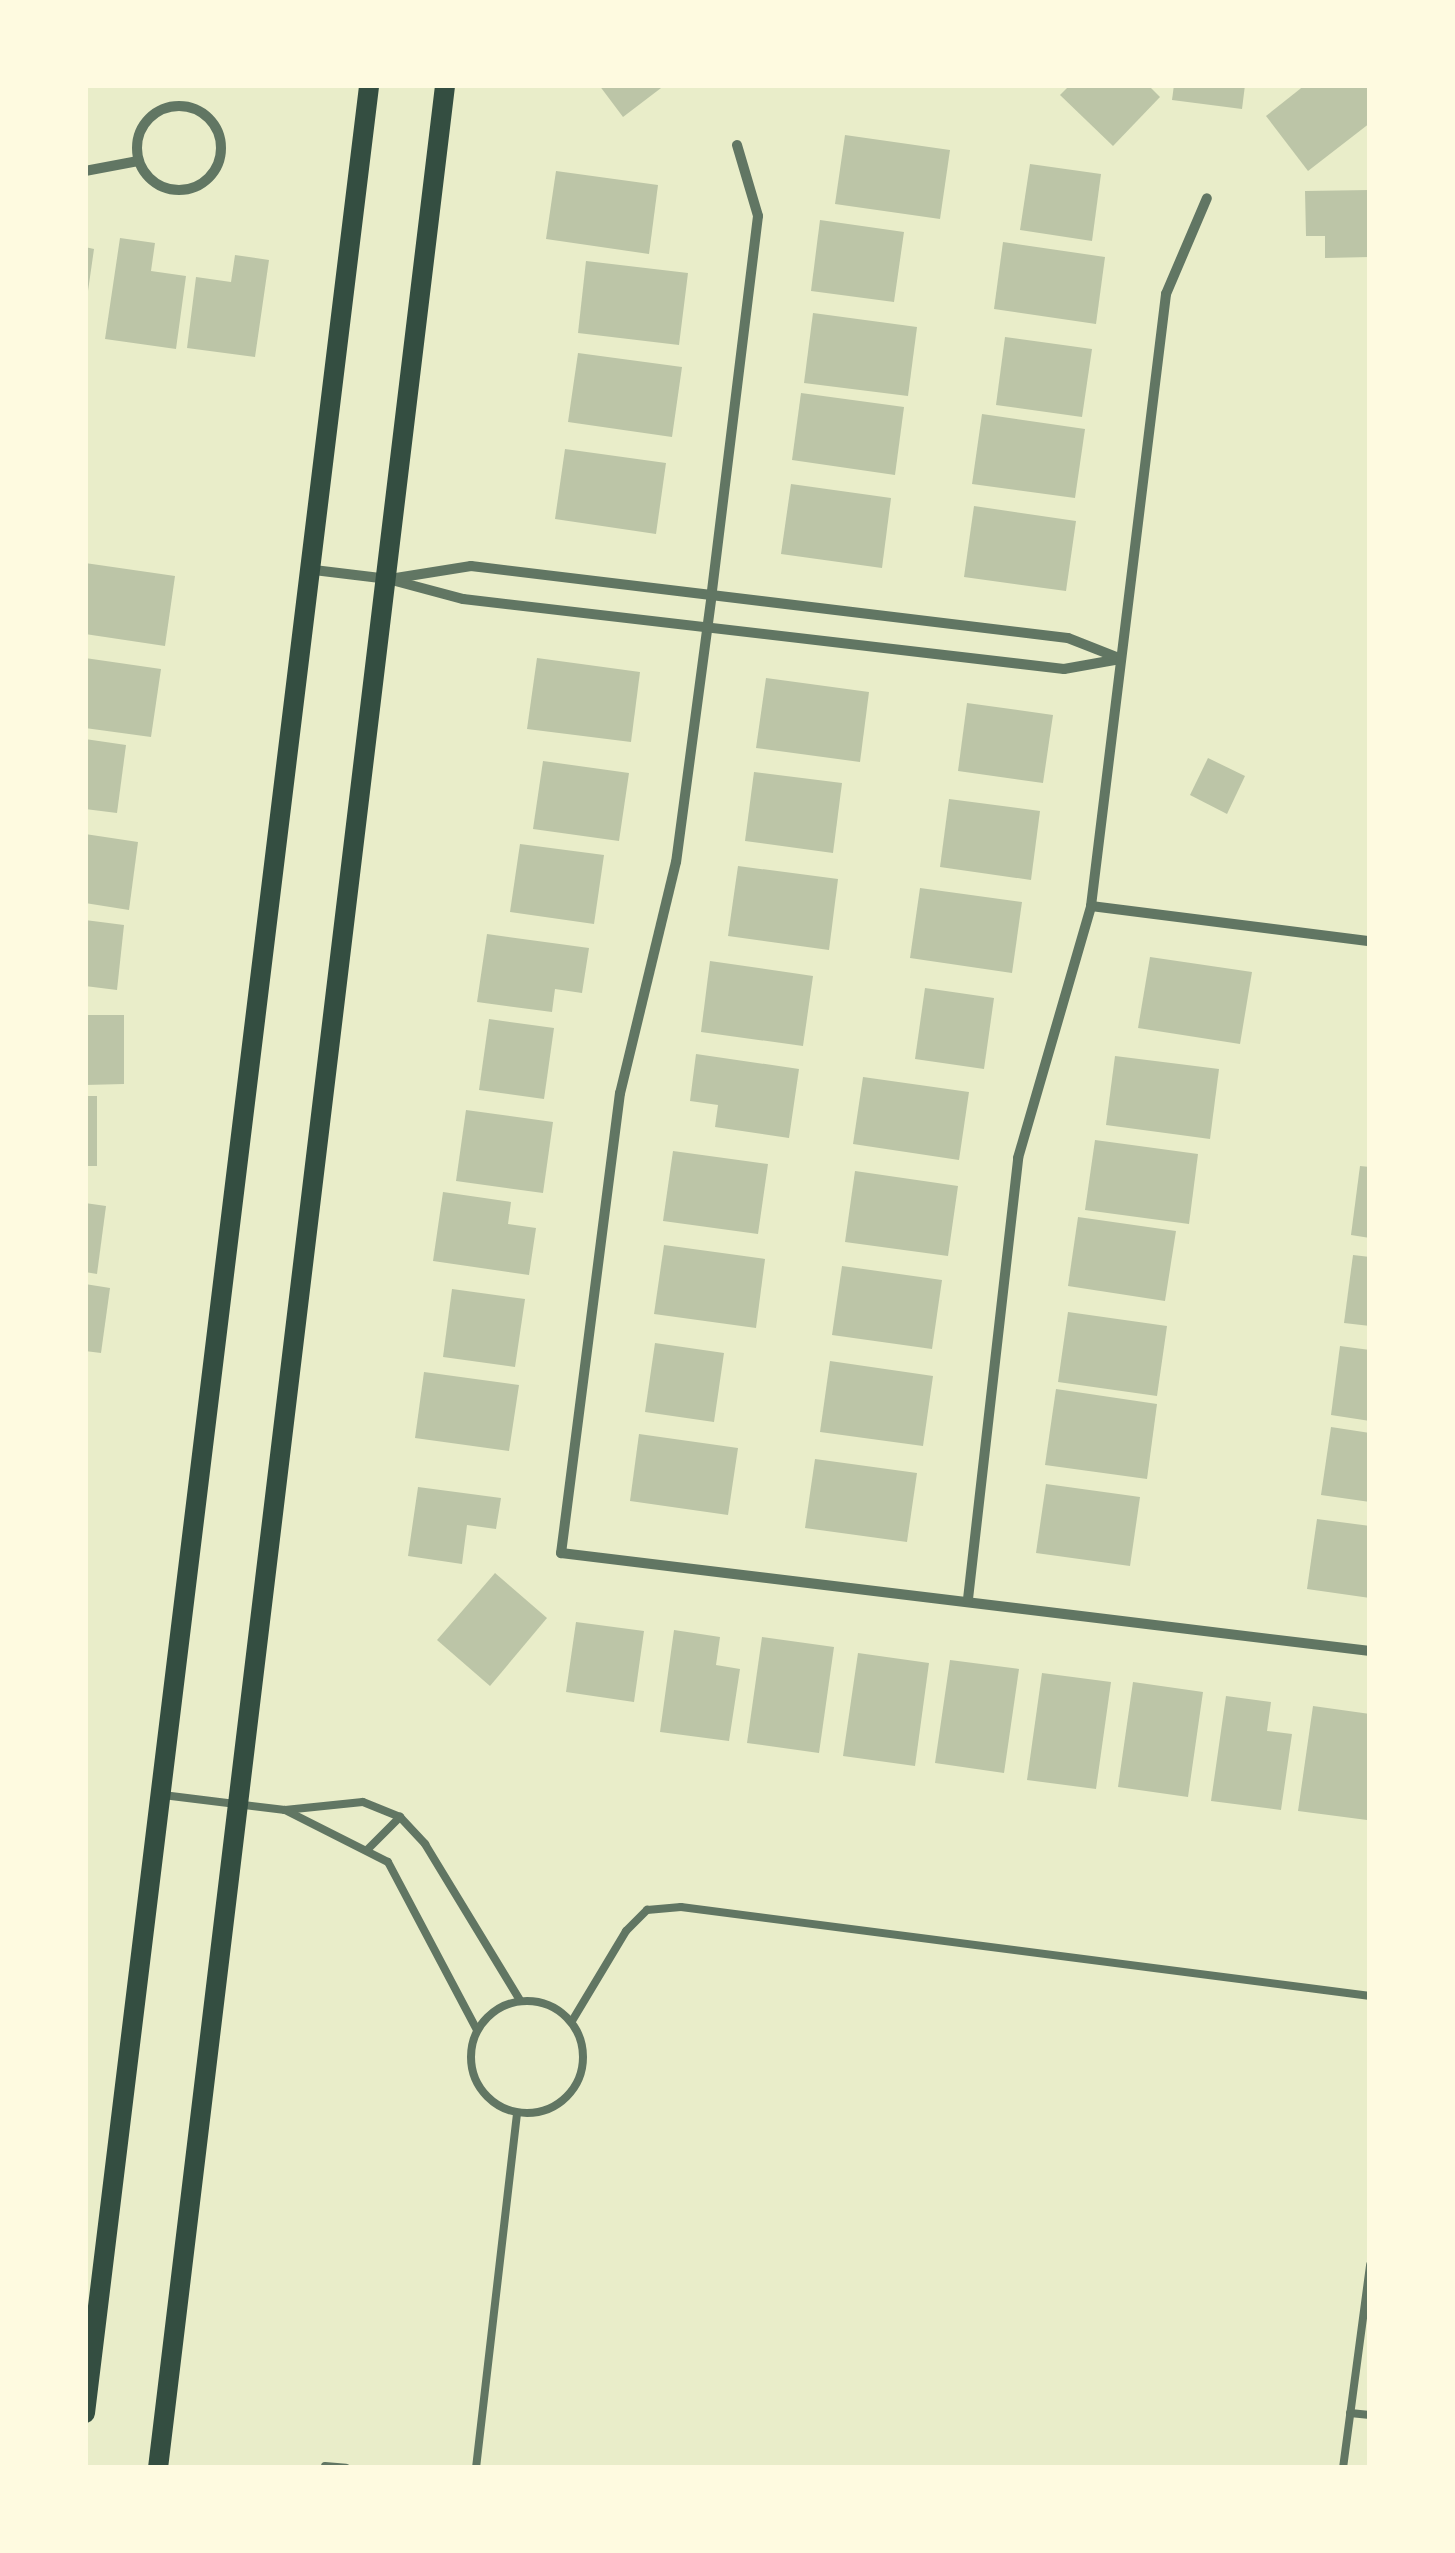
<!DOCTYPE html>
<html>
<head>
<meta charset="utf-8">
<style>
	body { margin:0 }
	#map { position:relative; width:1455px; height:2553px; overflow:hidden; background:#e9edc9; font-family:"DM Sans",sans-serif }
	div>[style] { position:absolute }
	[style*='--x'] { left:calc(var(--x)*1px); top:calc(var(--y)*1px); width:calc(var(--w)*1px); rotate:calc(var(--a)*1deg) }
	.building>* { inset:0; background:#bcc5a7 }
	.service>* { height:8px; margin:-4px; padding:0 4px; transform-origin:4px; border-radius:4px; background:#617663 }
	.service>.ring { margin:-4px; padding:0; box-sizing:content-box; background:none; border:8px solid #617663; border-radius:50% }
	.minor>* { height:10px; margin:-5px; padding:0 5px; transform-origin:5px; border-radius:5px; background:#617663 }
	.minor>.ring { margin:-5px; padding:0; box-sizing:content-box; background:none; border:10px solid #617663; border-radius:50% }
	.secondary>* { height:20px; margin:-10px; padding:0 10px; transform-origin:10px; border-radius:10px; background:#344e41 }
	span { translate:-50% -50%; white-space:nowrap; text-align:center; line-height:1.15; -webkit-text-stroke:9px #fefae0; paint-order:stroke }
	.frame { position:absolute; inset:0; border:88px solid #fefae0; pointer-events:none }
</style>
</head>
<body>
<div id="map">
	<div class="building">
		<i style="clip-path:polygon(599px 85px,665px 85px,623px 117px)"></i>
		<i style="clip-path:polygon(1070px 85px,1148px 85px,1160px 97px,1113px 146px,1060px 95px)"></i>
		<i style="clip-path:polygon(1174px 85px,1245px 85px,1242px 109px,1172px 100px)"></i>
		<i style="clip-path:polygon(1305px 85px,1370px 85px,1370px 123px,1308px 171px,1266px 116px)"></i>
		<i style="clip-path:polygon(845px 135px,950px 150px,940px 219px,835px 204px)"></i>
		<i style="clip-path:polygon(1030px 164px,1101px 174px,1092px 241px,1020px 230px)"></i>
		<i style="clip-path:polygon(556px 171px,658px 185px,649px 254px,546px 239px)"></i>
		<i style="clip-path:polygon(1370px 190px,1370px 257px,1325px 258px,1325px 236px,1306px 236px,1305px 191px)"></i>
		<i style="clip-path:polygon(820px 220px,904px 232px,894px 302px,811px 291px)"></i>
		<i style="clip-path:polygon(120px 238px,155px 243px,151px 271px,186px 276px,176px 349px,105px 339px)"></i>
		<i style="clip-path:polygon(1003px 242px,1105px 257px,1096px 324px,994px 309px)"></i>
		<i style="clip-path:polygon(85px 247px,94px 249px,87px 298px,85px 298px)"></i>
		<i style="clip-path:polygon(235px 255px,269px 260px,255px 357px,187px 348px,196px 277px,231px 282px)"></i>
		<i style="clip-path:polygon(586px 261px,688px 273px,679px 345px,578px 333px)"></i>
		<i style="clip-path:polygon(813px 313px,917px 327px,908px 396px,804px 383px)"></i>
		<i style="clip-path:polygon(1005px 337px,1092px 349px,1082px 417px,996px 405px)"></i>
		<i style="clip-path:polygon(578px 353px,682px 367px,672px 437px,568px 422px)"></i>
		<i style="clip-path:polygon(801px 393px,904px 407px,895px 475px,792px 460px)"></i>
		<i style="clip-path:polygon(982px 414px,1085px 429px,1075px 498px,972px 484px)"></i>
		<i style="clip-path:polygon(565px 449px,666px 463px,656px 534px,555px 519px)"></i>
		<i style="clip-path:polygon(791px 484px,891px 498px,882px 568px,781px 554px)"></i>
		<i style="clip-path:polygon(974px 506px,1076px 521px,1066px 591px,964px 577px)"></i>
		<i style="clip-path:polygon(85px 563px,175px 576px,165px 646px,85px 634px)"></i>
		<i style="clip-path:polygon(85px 658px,161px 669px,151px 737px,85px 728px)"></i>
		<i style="clip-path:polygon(537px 658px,640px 672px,631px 742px,527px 729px)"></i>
		<i style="clip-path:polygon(766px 678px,869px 692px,860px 762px,756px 748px)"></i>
		<i style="clip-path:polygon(967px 703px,1053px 715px,1043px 783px,958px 771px)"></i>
		<i style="clip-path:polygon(85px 739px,126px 745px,117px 813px,85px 809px)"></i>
		<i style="clip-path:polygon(1208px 758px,1245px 776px,1227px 814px,1190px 795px)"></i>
		<i style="clip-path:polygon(543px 761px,629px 773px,619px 841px,533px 829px)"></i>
		<i style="clip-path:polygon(754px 772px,842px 783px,833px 853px,745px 841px)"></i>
		<i style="clip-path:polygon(949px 799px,1040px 811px,1031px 880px,940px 867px)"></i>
		<i style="clip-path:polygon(85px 834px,138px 842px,129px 910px,85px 903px)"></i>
		<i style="clip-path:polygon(520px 844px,604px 855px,594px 924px,510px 912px)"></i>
		<i style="clip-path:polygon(738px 866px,838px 879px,829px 950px,728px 936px)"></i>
		<i style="clip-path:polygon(920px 888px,1022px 902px,1012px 973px,910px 958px)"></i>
		<i style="clip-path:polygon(85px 920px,124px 925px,117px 990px,85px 986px)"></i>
		<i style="clip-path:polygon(487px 934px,589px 948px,582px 993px,555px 989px,552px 1012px,477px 1002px)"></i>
		<i style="clip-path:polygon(1150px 957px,1252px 972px,1240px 1044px,1138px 1028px)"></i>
		<i style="clip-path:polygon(710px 961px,813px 976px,803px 1046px,701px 1032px)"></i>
		<i style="clip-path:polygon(925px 988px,994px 998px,984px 1069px,915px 1059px)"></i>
		<i style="clip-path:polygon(85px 1015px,124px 1015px,124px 1084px,85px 1085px)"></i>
		<i style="clip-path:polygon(489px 1019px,554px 1028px,544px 1099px,479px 1090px)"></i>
		<i style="clip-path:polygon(696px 1054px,799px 1069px,789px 1138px,715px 1127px,718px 1105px,690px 1101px)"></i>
		<i style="clip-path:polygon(1115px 1056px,1219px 1069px,1210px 1139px,1106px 1125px)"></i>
		<i style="clip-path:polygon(863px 1077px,969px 1092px,959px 1160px,853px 1144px)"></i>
		<i style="clip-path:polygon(85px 1096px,97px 1096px,97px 1166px,85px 1166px)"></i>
		<i style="clip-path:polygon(466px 1110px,553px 1122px,543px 1193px,456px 1181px)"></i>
		<i style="clip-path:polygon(1095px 1140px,1198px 1154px,1189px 1224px,1085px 1210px)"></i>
		<i style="clip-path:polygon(673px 1151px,768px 1164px,758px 1234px,663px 1221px)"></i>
		<i style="clip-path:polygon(1360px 1166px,1370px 1167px,1370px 1238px,1351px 1235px)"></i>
		<i style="clip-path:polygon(855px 1171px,958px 1186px,948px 1256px,845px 1242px)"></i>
		<i style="clip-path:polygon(443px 1192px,511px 1202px,508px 1224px,536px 1228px,529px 1275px,433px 1261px)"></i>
		<i style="clip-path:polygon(85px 1203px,106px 1206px,97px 1274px,85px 1272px)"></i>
		<i style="clip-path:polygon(1078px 1217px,1176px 1231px,1165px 1301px,1068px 1286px)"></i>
		<i style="clip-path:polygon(664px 1245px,765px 1259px,756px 1328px,654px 1314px)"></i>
		<i style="clip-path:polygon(1353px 1255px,1370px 1257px,1370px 1326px,1344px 1323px)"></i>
		<i style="clip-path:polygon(842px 1266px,942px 1280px,932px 1349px,832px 1335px)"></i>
		<i style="clip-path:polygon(85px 1284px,110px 1288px,101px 1353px,85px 1351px)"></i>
		<i style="clip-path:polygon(452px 1289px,525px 1299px,515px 1367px,443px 1357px)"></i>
		<i style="clip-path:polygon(1068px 1312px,1167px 1326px,1157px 1396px,1058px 1382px)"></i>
		<i style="clip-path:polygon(655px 1343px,724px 1353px,714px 1422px,645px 1412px)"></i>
		<i style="clip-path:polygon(1340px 1346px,1370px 1350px,1370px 1421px,1331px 1415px)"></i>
		<i style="clip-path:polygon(830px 1361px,933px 1376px,923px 1446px,820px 1432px)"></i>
		<i style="clip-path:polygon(424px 1372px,519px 1385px,509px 1451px,415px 1438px)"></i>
		<i style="clip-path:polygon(1056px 1389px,1157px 1404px,1147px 1479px,1045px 1465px)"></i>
		<i style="clip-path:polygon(1331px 1427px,1370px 1433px,1370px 1502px,1321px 1495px)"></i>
		<i style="clip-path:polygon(639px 1434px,738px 1448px,728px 1515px,630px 1501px)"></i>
		<i style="clip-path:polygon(815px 1459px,917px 1473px,907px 1542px,805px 1528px)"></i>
		<i style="clip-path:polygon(1046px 1484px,1140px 1497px,1130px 1566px,1036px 1553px)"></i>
		<i style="clip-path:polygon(418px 1487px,501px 1498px,496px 1529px,467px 1525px,462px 1564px,408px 1556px)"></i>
		<i style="clip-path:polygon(1317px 1519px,1370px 1526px,1370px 1598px,1307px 1589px)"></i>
		<i style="clip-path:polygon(495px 1573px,547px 1618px,490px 1686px,437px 1640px)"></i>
		<i style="clip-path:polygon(576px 1622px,644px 1631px,634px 1702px,566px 1692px)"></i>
		<i style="clip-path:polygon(674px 1630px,720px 1637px,716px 1665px,740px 1669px,729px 1741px,660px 1732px)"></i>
		<i style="clip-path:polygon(762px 1637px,834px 1647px,819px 1753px,747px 1743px)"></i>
		<i style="clip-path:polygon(858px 1653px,929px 1663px,915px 1766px,843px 1756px)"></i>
		<i style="clip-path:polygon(950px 1660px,1019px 1669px,1004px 1773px,935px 1763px)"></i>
		<i style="clip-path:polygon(1042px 1673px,1111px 1682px,1096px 1789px,1027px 1780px)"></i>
		<i style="clip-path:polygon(1133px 1682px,1203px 1692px,1188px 1797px,1118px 1787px)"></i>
		<i style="clip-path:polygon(1226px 1696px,1271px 1702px,1267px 1731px,1292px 1734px,1281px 1810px,1211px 1801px)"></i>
		<i style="clip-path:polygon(1313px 1706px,1370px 1714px,1367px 1820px,1298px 1811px)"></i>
	</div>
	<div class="service">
		<i style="--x:163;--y:1795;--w:123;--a:7"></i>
		<i style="--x:285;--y:1810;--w:78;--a:-5.9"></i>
		<i style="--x:363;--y:1802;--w:40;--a:22"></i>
		<i style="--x:400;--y:1817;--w:37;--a:47"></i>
		<i style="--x:425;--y:1844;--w:183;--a:58.7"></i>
		<i style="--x:285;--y:1810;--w:115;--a:26.8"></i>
		<i style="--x:388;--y:1862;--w:190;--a:62.1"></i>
		<i style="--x:367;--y:1850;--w:47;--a:-45"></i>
		<i class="ring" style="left:471px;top:2001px;width:104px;height:104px"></i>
		<i style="--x:572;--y:2021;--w:105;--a:-59"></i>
		<i style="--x:626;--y:1931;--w:30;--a:-45"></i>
		<i style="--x:647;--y:1910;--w:34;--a:-5"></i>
		<i style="--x:681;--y:1907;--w:695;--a:7.36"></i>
		<i style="--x:1350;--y:2413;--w:20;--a:6"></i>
		<i style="--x:325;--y:2466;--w:21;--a:5"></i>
		<i style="--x:476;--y:2468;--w:357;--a:-83.4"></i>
		<i style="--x:1343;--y:2468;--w:205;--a:-82.4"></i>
	</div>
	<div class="minor">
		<i class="ring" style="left:137px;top:106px;width:74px;height:74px"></i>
		<i style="--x:737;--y:145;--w:74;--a:73.5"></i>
		<i style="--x:758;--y:216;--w:380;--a:97"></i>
		<i style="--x:712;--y:593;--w:271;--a:97.6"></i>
		<i style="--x:676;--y:862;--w:238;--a:103.6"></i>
		<i style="--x:620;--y:1093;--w:464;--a:97.3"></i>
		<i style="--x:561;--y:1553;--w:815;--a:6.91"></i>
		<i style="--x:85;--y:171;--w:54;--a:-10.7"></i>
		<i style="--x:314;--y:570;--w:75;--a:6.9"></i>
		<i style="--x:388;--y:579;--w:78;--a:14.9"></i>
		<i style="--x:463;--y:599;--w:605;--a:6.64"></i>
		<i style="--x:1064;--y:669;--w:57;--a:-10.1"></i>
		<i style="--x:396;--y:578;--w:76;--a:-9.1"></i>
		<i style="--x:471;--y:566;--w:601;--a:6.88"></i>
		<i style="--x:1068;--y:638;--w:55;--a:21.4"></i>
		<i style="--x:1091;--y:906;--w:281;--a:7.2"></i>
		<i style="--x:968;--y:1599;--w:444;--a:-83.5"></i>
		<i style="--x:1018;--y:1158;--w:262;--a:-73.8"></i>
		<i style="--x:1091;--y:906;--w:617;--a:-83.01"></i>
		<i style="--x:1166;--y:294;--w:104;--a:-66.9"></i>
	</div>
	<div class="secondary">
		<i style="--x:85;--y:2413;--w:2345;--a:-83.04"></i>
		<i style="--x:158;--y:2468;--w:2400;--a:-83.13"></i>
	</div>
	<div class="frame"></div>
</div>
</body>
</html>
